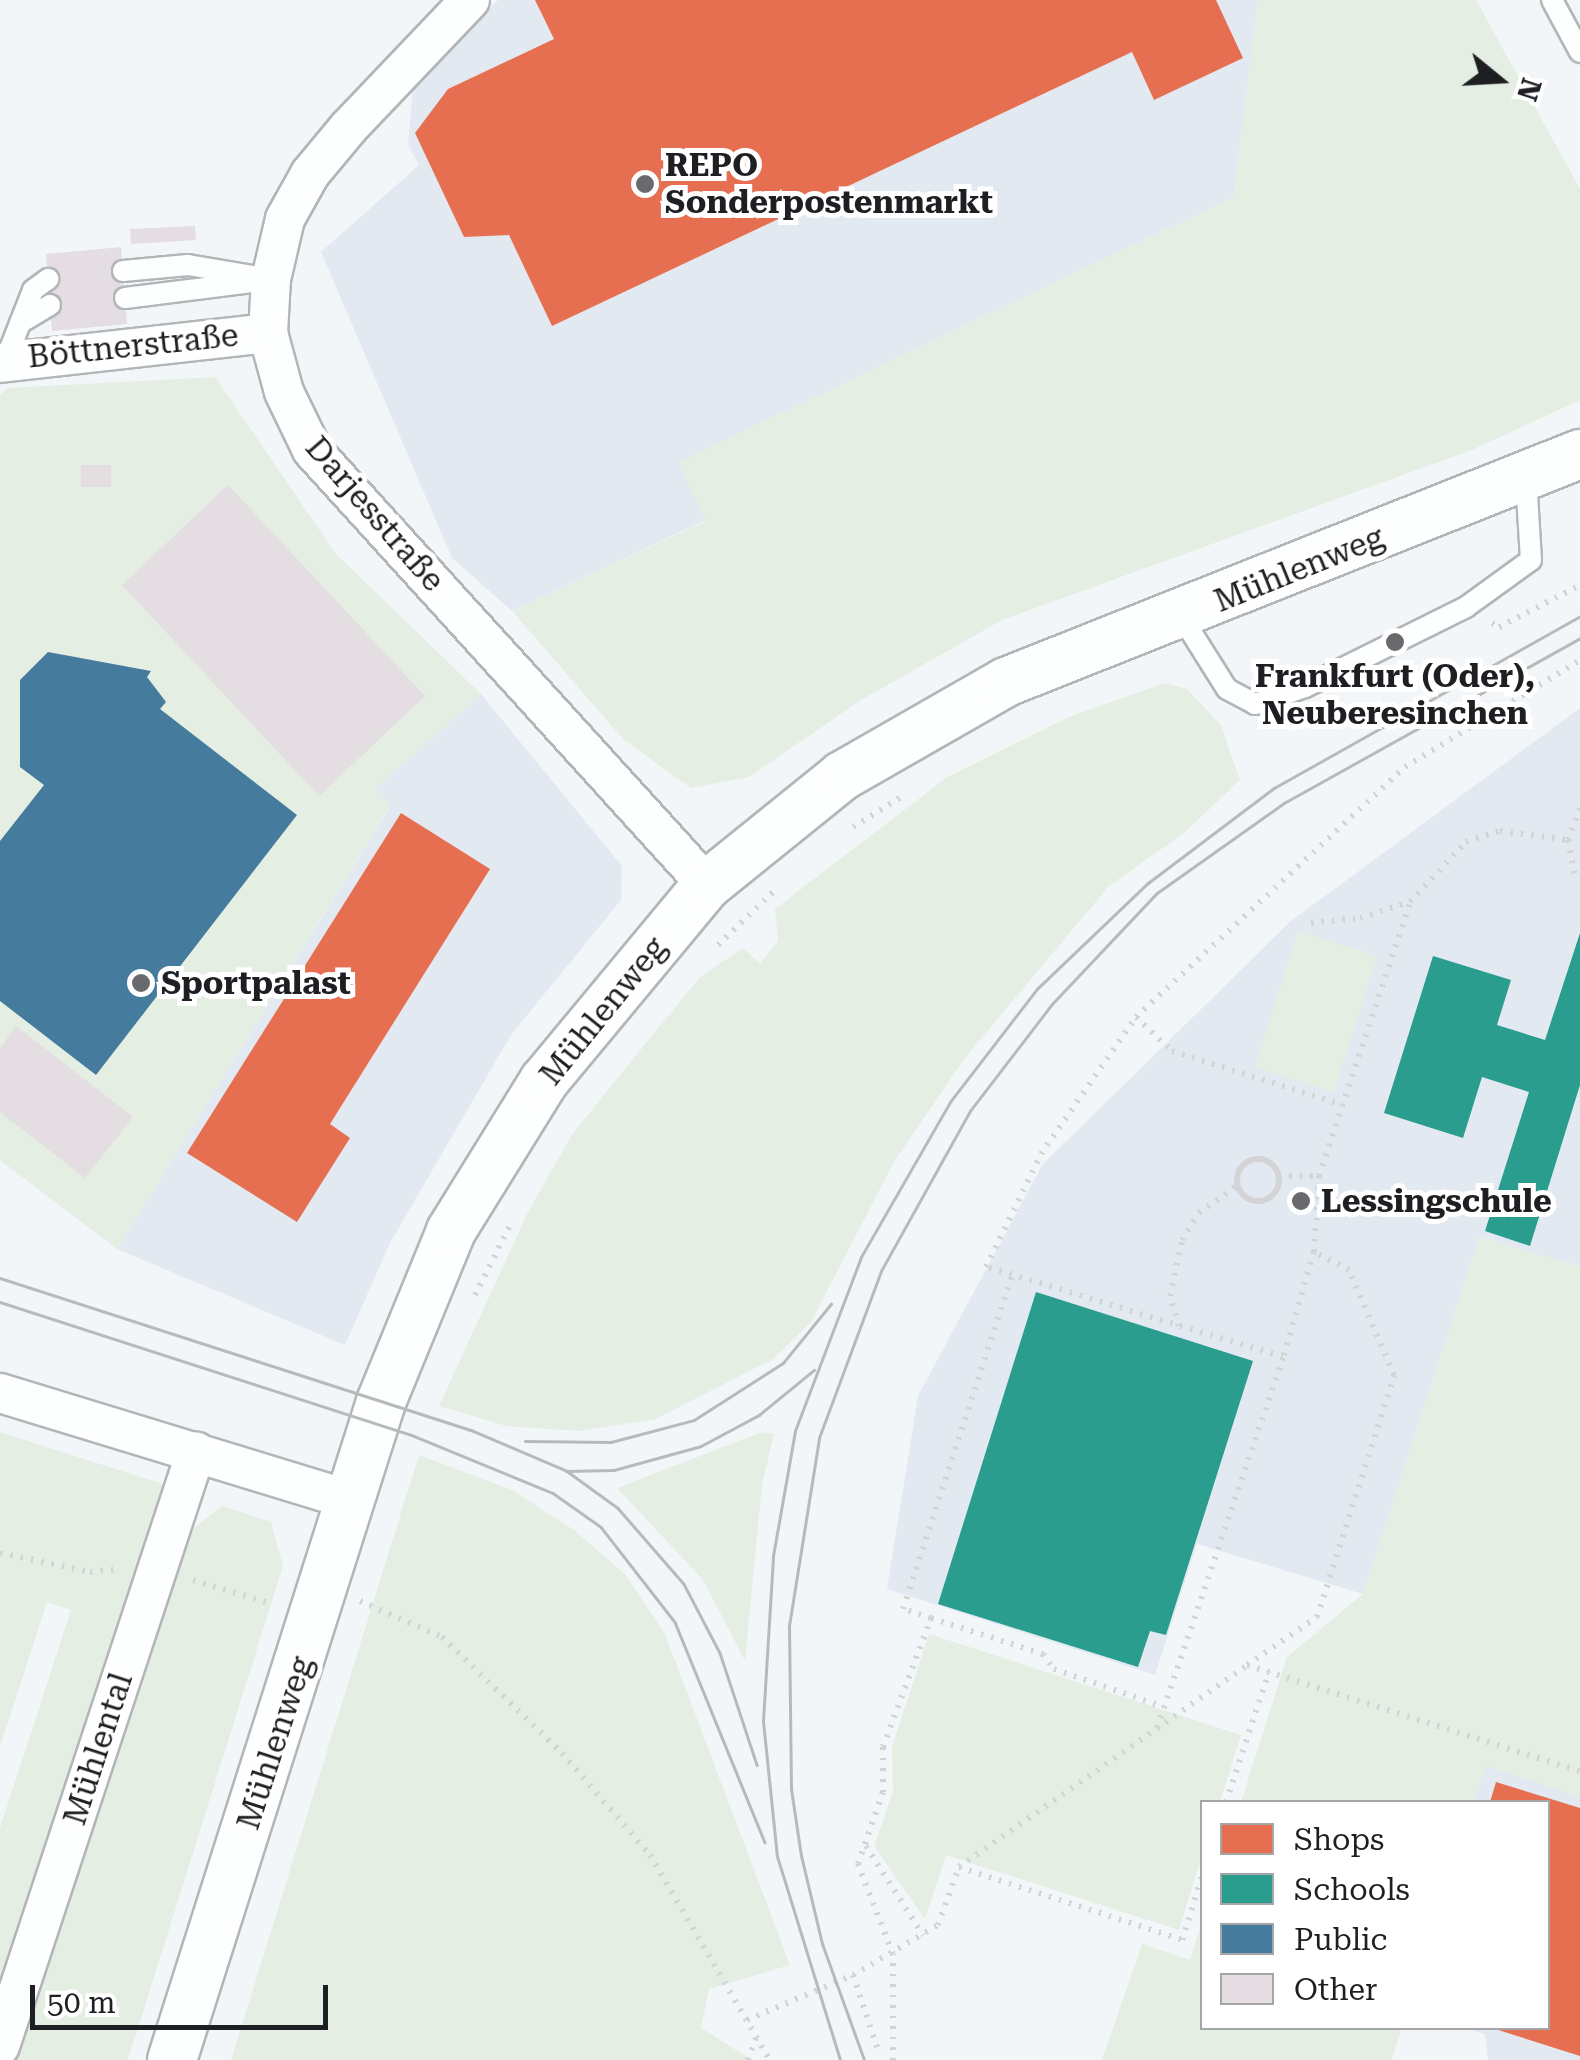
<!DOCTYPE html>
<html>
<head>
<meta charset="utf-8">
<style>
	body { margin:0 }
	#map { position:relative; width:1580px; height:2060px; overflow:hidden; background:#f3f6f9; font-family:"Roboto Serif",serif }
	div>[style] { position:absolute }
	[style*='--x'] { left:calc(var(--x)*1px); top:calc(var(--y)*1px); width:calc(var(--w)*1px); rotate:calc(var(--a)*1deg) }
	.built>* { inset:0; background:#e3e9f1 }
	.green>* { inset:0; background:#e5eee2 }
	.shops>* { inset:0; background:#e76f51 }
	.schools>* { inset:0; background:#2a9d8f }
	.public>* { inset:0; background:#457b9d }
	.building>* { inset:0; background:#e4dde2 }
	.path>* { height:6px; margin-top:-3px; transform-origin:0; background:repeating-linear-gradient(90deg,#d3d4d6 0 2.5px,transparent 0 10.5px) }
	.path>.ring { margin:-3px; padding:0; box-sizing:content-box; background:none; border:6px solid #d3d4d6; border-radius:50% }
	.roads { filter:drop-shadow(2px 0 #b3b5b8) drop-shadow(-2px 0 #b3b5b8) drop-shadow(0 2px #b3b5b8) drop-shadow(0 -2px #b3b5b8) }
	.service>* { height:20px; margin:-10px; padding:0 10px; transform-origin:10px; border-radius:10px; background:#fdfefe }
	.minor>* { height:38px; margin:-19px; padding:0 19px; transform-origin:19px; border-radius:19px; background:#fdfefe }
	.tertiary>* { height:48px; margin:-24px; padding:0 24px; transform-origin:24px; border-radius:24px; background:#fdfefe }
	.tram>* { height:2.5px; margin:-1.25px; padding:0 1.25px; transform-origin:1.25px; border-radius:1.25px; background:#b8baba }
	.dots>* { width:28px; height:28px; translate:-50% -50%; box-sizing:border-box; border:5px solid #fff; border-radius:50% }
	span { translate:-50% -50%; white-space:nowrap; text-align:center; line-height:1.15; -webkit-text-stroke:10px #fff; paint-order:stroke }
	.poi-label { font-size:32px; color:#1d1f22; font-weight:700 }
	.left { translate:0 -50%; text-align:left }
	.street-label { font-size:32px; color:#1d1f22 }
	.legend { position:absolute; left:1200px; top:1800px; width:350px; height:230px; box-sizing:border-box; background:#fff; border:2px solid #a5a5a7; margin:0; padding:12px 18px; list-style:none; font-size:30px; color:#1d1f22 }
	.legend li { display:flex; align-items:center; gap:20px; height:50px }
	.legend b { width:50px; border:2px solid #a5a5a7 }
	.north { position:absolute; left:1450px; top:30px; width:100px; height:100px; -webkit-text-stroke:8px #fff; paint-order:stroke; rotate:108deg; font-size:28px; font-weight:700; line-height:40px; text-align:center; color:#1d1f22 }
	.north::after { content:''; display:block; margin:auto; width:35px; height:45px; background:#1d1f22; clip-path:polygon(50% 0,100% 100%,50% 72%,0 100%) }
	.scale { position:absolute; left:30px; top:1985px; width:298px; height:45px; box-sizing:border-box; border:5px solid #1d1f22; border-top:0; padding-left:12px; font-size:30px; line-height:35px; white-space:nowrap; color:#1d1f22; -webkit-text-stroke:8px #fff; paint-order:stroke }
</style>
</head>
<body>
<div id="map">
	<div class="built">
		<i style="clip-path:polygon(498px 0,1258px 0,1234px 197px,680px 462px,706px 520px,512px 611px,452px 558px,321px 252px,419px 165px,408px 145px,413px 87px)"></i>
		<i style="clip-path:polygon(481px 694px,622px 866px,621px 900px,511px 1035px,390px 1243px,345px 1345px,117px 1249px,390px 807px,375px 788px)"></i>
		<i style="clip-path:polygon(1580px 708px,1580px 1267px,1480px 1237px,1363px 1594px,1197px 1544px,1155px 1675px,887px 1589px,918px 1396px,1042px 1165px,1291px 921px)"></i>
		<i style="clip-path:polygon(1485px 1765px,1580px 1796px,1580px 2060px,1488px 2060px,1485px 2034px,1463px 2028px,1548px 2028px,1548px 1802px,1473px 1802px)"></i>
	</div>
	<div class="green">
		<i style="clip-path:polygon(1258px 0,1476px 0,1580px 189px,1580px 400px,1472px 450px,1002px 620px,861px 700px,749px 777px,691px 788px,624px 740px,512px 611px,706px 521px,679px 462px,1234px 197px)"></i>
		<i style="clip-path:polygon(215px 377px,336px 554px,481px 694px,376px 788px,390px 806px,117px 1249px,0 1160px,0 395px,8px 388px)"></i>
		<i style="clip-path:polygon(1165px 683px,1187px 689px,1221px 725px,1240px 780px,1184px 833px,1109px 886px,964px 1059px,894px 1162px,811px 1322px,773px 1359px,656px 1419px,580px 1431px,506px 1426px,439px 1406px,528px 1212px,573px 1133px,699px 978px,743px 948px,760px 964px,778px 941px,775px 909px,946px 778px,1071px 716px)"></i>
		<i style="clip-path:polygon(1298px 931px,1377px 956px,1334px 1092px,1255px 1067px)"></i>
		<i style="clip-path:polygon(1480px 1237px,1580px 1267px,1580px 1796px,1486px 1766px,1473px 1802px,1241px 1802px,1287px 1657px,1363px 1594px)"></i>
		<i style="clip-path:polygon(0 1432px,172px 1487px,0 2008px,0 1828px,71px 1610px,47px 1602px,0 1747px)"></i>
		<i style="clip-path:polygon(762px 1432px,774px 1434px,762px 1485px,745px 1661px,703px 1580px,617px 1488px)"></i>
		<i style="clip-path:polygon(419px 1455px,512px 1490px,574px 1530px,625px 1574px,665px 1634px,790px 1965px,709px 1989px,701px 2028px,752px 2060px,231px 2060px)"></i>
		<i style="clip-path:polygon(222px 1506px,271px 1522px,283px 1566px,128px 2060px,3px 2060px,179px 1540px)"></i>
		<i style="clip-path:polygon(929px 1634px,1241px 1735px,1220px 1802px,1202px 1802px,1202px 1856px,1179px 1930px,946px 1855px,925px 1919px,874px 1846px,893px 1792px,892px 1747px)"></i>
		<i style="clip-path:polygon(1202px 1922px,1202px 2028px,1402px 2028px,1392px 2060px,1102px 2060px,1142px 1944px,1190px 1960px)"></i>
	</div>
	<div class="shops">
		<i style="clip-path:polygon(535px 0,1216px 0,1243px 58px,1154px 100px,1132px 52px,552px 326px,509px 235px,464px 237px,415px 133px,448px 89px,554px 39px)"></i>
		<i style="clip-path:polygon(401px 813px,490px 869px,330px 1124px,350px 1138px,297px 1222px,187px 1153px)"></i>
		<i style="clip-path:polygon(1496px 1782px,1580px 1808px,1580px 2056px,1492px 2028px,1548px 2028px,1548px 1802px,1490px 1802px)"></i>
	</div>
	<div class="schools">
		<i style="clip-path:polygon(1580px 933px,1580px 1085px,1530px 1246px,1485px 1231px,1529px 1092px,1482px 1077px,1463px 1138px,1384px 1113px,1433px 956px,1511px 980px,1497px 1025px,1545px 1040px)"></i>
		<i style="clip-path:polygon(1036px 1292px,1253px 1361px,1166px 1635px,1150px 1631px,1138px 1667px,938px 1604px)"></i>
	</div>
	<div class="public">
		<i style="clip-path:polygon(48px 652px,151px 671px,147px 677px,166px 702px,160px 709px,297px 815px,96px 1075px,0 1001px,0 841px,44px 785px,20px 767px,20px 680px)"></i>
	</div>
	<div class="building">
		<i style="clip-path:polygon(195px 226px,196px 240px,131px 244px,130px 229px)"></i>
		<i style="clip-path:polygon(121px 247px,127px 324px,52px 331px,46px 254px)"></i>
		<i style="clip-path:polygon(81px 465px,111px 465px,111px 487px,81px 487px)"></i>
		<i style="clip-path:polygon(228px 485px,425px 696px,319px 796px,122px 585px)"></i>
		<i style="clip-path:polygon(16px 1026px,133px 1117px,85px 1178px,0 1112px,0 1048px)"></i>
	</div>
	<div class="path">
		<i style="--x:1492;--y:623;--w:8;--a:30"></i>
		<i style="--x:1499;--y:627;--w:91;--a:-27.4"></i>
		<i style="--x:853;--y:827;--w:62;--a:-31.9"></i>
		<i style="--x:1568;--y:840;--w:36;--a:79"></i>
		<i style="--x:1311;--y:923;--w:49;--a:-5.8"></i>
		<i style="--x:1360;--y:918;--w:52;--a:-18.1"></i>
		<i style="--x:718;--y:945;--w:82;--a:-44"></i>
		<i style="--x:1136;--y:1017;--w:50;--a:43.4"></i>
		<i style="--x:1172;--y:1051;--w:179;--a:17.5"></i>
		<i class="ring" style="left:1237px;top:1159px;width:36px;height:36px"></i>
		<i style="--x:1279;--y:1176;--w:40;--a:0"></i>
		<i style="--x:1319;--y:1176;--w:76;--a:93.8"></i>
		<i style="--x:1314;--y:1252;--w:109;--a:106.4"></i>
		<i style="--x:1319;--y:1176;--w:289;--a:-71.6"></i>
		<i style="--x:1410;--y:902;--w:82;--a:-47"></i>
		<i style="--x:1466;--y:842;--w:36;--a:-18"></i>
		<i style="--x:1500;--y:831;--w:69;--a:7.5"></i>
		<i style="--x:1568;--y:840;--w:34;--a:-69"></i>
		<i style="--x:475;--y:1295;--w:83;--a:-63.4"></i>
		<i style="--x:1179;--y:1326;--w:31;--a:-107"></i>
		<i style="--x:1170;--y:1296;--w:57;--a:-77.9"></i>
		<i style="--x:1182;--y:1240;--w:32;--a:-58"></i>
		<i style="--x:1199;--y:1213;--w:46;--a:-36.1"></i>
		<i style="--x:0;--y:1553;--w:92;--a:11.9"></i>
		<i style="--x:90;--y:1572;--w:27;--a:-6"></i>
		<i style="--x:193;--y:1580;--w:83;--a:16.9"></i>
		<i style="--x:360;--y:1601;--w:90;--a:23.7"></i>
		<i style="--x:442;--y:1637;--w:167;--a:44"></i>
		<i style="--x:562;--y:1753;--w:135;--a:49.2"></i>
		<i style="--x:650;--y:1855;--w:238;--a:59.7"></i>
		<i style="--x:931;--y:1618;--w:29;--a:-162"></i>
		<i style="--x:903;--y:1609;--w:350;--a:-71.9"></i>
		<i style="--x:1247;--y:1665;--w:85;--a:-34.4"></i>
		<i style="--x:1317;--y:1617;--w:254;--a:-72.3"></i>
		<i style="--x:1394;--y:1375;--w:114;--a:-113.2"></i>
		<i style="--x:1349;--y:1270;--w:39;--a:-153"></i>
		<i style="--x:1157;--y:1728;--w:392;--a:-71.2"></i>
		<i style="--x:1283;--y:1357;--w:310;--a:-163.1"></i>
		<i style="--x:986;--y:1267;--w:126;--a:-64"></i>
		<i style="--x:1041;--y:1154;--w:167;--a:-55.3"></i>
		<i style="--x:1136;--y:1017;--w:367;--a:-42.9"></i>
		<i style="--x:1405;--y:767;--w:205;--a:-31.4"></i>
		<i style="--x:1226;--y:1802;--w:137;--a:-71.7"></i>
		<i style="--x:866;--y:1846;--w:106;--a:57.4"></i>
		<i style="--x:959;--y:1867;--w:235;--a:18.1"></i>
		<i style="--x:1182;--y:1940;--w:67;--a:-72.6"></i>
		<i style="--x:853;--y:1975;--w:79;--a:71.6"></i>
		<i style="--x:747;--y:2020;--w:115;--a:-23"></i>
		<i style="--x:853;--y:1975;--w:99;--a:-30.5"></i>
		<i style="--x:938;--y:1925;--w:62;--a:-70.1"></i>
		<i style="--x:959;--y:1867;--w:352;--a:-35"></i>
		<i style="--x:1247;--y:1665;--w:349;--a:17.7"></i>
		<i style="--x:748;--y:2060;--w:23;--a:-70"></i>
		<i style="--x:893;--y:2060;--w:106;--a:-90"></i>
		<i style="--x:893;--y:1954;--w:97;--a:-111.3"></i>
		<i style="--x:858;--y:1864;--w:76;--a:-70.9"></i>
		<i style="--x:883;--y:1792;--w:45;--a:-90"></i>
		<i style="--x:883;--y:1747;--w:138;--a:-69.6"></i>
		<i style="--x:931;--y:1618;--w:118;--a:17.8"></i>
		<i style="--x:1043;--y:1654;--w:19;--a:54"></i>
		<i style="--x:1054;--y:1669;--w:116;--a:19.1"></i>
	</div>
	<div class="roads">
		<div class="service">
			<i style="--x:1552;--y:0;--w:59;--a:61.7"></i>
			<i style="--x:123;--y:271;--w:65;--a:-5.3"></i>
			<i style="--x:188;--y:265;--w:84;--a:9.6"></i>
			<i style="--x:125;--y:298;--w:130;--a:-7.1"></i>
			<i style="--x:20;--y:323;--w:35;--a:-31"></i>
			<i style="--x:6;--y:359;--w:74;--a:-68.6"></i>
			<i style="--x:33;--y:290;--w:19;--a:-36"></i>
			<i style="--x:1181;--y:616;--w:86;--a:57.8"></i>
			<i style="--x:1227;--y:689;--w:32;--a:28"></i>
			<i style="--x:1255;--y:704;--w:53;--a:-18.8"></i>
			<i style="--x:1305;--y:687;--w:180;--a:-26.4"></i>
			<i style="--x:1466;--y:607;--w:80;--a:-35.9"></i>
			<i style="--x:1531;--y:560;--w:82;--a:-93.5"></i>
		</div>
		<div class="minor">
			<i style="--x:470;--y:0;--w:175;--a:133.6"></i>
			<i style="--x:349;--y:127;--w:61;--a:129.7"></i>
			<i style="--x:310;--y:174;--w:51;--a:119.1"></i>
			<i style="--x:285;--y:219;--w:62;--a:103.1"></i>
			<i style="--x:271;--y:279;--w:54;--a:93.2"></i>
			<i style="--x:268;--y:333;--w:61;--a:74.8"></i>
			<i style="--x:284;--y:392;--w:64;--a:64.2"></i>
			<i style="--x:312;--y:450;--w:588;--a:47.76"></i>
			<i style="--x:0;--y:363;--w:270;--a:-6.4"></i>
			<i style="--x:0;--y:1393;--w:369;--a:17"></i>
			<i style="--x:0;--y:2046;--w:626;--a:-71.74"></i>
		</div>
		<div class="tertiary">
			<i style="--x:172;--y:2060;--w:690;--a:-72.38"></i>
			<i style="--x:381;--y:1402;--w:185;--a:-67.7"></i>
			<i style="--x:451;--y:1231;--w:176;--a:-58.2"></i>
			<i style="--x:544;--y:1081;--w:255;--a:-50.3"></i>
			<i style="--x:707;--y:885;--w:174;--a:-38.9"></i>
			<i style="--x:842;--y:776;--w:189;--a:-29.8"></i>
			<i style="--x:1006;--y:682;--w:618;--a:-21.66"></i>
		</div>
	</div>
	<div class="tram">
		<i style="--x:0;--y:1278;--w:495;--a:17.9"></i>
		<i style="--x:471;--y:1430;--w:104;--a:23.1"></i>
		<i style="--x:567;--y:1471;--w:63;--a:36"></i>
		<i style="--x:618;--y:1508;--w:101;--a:49"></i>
		<i style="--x:684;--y:1584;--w:78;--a:62.4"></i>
		<i style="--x:720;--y:1653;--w:118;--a:71.7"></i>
		<i style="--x:0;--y:1302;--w:430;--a:17.9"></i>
		<i style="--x:409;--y:1434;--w:156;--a:22.3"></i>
		<i style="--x:553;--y:1493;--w:59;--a:35.3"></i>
		<i style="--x:601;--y:1527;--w:120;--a:52.1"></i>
		<i style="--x:675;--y:1622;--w:238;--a:67.8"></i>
		<i style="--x:525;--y:1441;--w:86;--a:0.7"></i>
		<i style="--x:611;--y:1442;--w:86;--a:-14.8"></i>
		<i style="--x:694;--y:1420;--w:106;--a:-32.6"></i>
		<i style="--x:783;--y:1363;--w:76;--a:-50.9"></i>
		<i style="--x:566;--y:1471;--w:48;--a:-1.2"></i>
		<i style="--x:614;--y:1470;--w:90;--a:-15.4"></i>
		<i style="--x:701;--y:1446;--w:66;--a:-28.1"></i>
		<i style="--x:759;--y:1415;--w:71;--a:-39.3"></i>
		<i style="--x:840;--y:2060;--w:213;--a:-107.2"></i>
		<i style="--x:777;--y:1857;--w:137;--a:-95.9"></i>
		<i style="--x:763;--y:1721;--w:165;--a:-86.5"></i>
		<i style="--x:773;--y:1556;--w:127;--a:-80"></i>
		<i style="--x:795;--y:1431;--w:186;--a:-69.2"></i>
		<i style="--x:861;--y:1257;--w:179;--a:-60.1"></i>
		<i style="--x:950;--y:1102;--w:143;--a:-52.4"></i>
		<i style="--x:1037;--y:989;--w:153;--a:-43.7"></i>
		<i style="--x:1148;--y:883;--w:158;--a:-37"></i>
		<i style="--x:1274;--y:788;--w:351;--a:-29.3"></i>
		<i style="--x:864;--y:2060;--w:123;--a:-109.9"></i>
		<i style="--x:822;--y:1944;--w:90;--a:-103.4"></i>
		<i style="--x:801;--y:1856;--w:68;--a:-98.5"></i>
		<i style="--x:791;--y:1789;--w:163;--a:-90.7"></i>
		<i style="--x:789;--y:1626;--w:190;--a:-80.9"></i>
		<i style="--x:819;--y:1438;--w:178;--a:-69.6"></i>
		<i style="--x:881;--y:1271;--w:183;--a:-60.9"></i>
		<i style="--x:970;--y:1111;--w:135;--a:-52.5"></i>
		<i style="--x:1052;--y:1004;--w:153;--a:-46.6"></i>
		<i style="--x:1157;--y:893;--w:156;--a:-35.3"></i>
		<i style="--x:1284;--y:803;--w:339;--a:-29.1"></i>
	</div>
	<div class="dots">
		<i style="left:645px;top:184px;background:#686a6d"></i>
		<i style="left:1395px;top:642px;background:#686a6d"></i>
		<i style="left:141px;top:983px;background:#686a6d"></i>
		<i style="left:1301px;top:1201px;background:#686a6d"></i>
	</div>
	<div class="poi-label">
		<span class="left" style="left:665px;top:184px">REPO<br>Sonderpostenmarkt</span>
		<span style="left:1395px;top:695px">Frankfurt (Oder),<br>Neuberesinchen</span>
		<span class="left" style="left:161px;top:983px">Sportpalast</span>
		<span class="left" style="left:1321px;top:1201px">Lessingschule</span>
	</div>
	<div class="street-label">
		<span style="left:133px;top:346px;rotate:-6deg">Böttnerstraße</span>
		<span style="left:375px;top:514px;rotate:49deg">Darjesstraße</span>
		<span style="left:1299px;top:569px;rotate:-22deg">Mühlenweg</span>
		<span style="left:603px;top:1011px;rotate:-51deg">Mühlenweg</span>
		<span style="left:275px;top:1743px;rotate:-72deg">Mühlenweg</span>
		<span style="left:98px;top:1749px;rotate:-72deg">Mühlental</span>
	</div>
	<ul class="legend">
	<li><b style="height:28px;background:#e76f51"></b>Shops</li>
	<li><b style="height:28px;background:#2a9d8f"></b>Schools</li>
	<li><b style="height:28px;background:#457b9d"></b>Public</li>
	<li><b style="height:28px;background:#e4dde2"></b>Other</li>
	</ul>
	<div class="north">N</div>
	<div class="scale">50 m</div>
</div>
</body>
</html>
